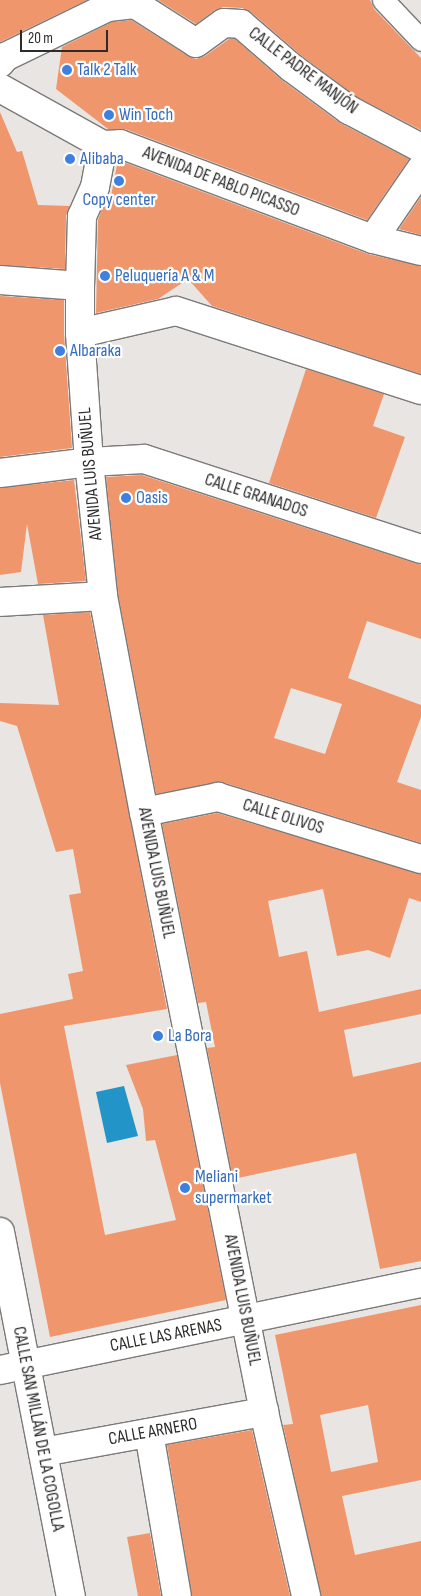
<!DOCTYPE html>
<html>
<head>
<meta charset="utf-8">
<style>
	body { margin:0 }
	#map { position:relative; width:421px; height:1596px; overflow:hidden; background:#e9e5e3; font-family:"Sofia Sans Condensed",sans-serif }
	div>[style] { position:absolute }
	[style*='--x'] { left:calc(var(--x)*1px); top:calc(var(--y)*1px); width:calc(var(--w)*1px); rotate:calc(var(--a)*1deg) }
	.water>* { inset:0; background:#2394c7 }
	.building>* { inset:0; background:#f0966c }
	.roads { filter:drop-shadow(1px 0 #7c7978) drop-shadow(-1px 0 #7c7978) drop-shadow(0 1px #7c7978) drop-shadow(0 -1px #7c7978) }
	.pedestrian>* { height:21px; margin:-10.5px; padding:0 10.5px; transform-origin:10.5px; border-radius:10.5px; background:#fff }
	.minor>* { height:28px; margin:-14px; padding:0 14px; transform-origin:14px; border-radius:14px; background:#fff }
	.dots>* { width:14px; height:14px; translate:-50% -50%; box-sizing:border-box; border:2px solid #fff; border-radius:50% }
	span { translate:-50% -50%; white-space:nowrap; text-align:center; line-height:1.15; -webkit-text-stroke:4.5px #fff; paint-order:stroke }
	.shop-label { font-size:18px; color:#366cbe }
	.left { translate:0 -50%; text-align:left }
	.street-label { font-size:18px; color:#2d2c2b }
	.scale { position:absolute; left:20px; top:30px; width:88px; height:22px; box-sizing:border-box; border:2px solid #2d2c2b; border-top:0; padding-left:6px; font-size:15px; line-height:18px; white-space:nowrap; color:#2d2c2b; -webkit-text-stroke:4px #fff; paint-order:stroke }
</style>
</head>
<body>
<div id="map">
	<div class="water">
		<i style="clip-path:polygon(124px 1086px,138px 1136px,107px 1143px,96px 1092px)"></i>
	</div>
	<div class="building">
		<i style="clip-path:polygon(0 0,87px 0,0 42px)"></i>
		<i style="clip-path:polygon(158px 0,370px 0,374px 9px,421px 58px,421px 130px,357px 97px,302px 56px,251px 12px,242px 8px,224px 7px,215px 10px,196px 24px)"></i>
		<i style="clip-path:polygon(131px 20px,188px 56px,196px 59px,205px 56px,229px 39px,235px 39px,283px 81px,340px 123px,409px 159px,367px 220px,125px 129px,108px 129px,56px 89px,62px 47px,112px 22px)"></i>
		<i style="clip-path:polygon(0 112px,17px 152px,22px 151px,38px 205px,70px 206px,66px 216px,65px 269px,0 265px)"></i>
		<i style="clip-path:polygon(118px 160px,368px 254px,421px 266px,421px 374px,212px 306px,188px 279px,158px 299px,96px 313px,98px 220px,103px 206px,109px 206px)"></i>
		<i style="clip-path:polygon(421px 197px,421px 235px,399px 229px)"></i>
		<i style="clip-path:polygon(0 296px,64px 300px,64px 334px,72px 448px,0 457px)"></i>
		<i style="clip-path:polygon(306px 369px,384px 394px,373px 426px,405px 437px,376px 518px,269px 483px)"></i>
		<i style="clip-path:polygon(evenodd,142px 475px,421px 565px,421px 639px,367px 621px,348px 678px,421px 705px,421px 717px,397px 782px,421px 790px,421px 843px,222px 782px,156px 794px,118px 594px,106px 477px,142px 475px,291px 688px,342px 704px,325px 754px,274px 738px,291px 688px)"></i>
		<i style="clip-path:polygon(74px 480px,86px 581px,38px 584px,27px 524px,21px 572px,0 575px,0 488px)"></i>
		<i style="clip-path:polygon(90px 612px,167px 1009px,64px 1026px,105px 1235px,176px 1220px,155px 1140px,146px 1141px,143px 1109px,126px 1065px,177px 1055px,226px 1300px,50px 1337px,0 1083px,0 1014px,73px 999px,68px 974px,83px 971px,69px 895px,81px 893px,73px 849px,56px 852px,17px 726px,0 721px,0 703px,59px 705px,43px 615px)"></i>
		<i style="clip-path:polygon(217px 813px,421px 874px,421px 902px,409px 898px,390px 958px,368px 950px,337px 956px,323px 889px,268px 901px,279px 957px,307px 951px,319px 1012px,421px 989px,421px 1014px,344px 1030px,353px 1077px,421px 1062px,421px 1261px,380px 1269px,356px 1153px,233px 1179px,207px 1048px,215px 1047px,206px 1002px,198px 1003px,162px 824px)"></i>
		<i style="clip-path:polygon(evenodd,421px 1305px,421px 1480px,342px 1496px,355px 1555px,421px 1541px,421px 1596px,321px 1596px,283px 1425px,293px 1424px,275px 1335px,421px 1305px,368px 1405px,378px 1462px,331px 1472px,320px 1415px,368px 1405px)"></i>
		<i style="clip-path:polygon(252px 1430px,290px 1596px,192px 1596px,167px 1445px)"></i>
		<i style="clip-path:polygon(150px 1533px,161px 1596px,138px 1596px,127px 1537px)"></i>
	</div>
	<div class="roads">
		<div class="pedestrian">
			<i style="--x:383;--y:0;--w:55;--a:46.5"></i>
		</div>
		<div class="minor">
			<i style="--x:135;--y:4;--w:72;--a:32.6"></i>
			<i style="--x:196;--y:43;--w:34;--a:-36"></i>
			<i style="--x:224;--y:23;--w:17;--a:3"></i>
			<i style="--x:241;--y:24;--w:67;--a:40.8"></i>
			<i style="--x:292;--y:68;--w:71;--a:36.4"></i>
			<i style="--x:349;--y:110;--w:81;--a:27.8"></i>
			<i style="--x:0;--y:63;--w:8;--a:-50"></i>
			<i style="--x:5;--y:57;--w:114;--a:-25.9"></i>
			<i style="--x:108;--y:7;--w:27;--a:-6"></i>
			<i style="--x:135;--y:4;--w:6;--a:-45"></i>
			<i style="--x:0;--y:88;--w:118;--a:29"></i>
			<i style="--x:103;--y:145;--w:17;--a:-3"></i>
			<i style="--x:120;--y:144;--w:270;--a:20.6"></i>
			<i style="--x:373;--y:239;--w:49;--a:14"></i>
			<i style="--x:103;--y:145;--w:43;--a:100.8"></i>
			<i style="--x:95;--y:187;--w:32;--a:114"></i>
			<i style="--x:82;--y:216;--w:70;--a:91.6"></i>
			<i style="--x:80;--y:286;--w:47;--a:90"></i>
			<i style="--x:80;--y:333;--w:129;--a:86"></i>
			<i style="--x:89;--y:462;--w:135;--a:84"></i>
			<i style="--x:103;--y:596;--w:220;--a:79.3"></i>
			<i style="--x:144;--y:812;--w:612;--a:78.69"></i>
			<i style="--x:264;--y:1412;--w:189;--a:77.1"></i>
			<i style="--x:373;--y:239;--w:85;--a:-55.6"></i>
			<i style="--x:0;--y:280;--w:80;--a:4.3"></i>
			<i style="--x:80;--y:333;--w:98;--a:-12.9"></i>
			<i style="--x:176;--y:311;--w:257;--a:17.9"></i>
			<i style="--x:0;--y:473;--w:90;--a:-7"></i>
			<i style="--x:89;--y:462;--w:55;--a:-3.1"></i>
			<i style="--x:144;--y:459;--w:291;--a:18"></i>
			<i style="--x:0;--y:602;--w:103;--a:-3.3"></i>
			<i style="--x:144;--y:812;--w:76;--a:-11.5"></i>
			<i style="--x:218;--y:797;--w:212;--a:17"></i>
			<i style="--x:0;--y:1232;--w:371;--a:79"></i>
			<i style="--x:0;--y:1370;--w:430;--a:-11.7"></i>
			<i style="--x:149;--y:1433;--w:165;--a:80.3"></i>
			<i style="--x:43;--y:1452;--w:225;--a:-10.3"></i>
		</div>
	</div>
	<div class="dots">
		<i style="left:67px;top:70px;background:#3f7fe0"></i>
		<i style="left:109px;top:115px;background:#3f7fe0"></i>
		<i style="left:70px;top:159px;background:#3f7fe0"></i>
		<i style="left:119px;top:181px;background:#3f7fe0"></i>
		<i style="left:105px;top:276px;background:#3f7fe0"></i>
		<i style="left:60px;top:351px;background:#3f7fe0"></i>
		<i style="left:126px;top:498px;background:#3f7fe0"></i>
		<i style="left:158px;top:1036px;background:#3f7fe0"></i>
		<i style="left:185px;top:1188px;background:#3f7fe0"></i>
	</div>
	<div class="shop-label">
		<span class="left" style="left:77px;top:70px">Talk 2 Talk</span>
		<span class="left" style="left:119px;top:115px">Win Toch</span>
		<span class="left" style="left:80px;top:159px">Alibaba</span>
		<span style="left:119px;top:200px">Copy center</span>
		<span class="left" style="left:115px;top:276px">Peluquería A &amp; M</span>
		<span class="left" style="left:70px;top:351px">Albaraka</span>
		<span class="left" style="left:136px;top:498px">Oasis</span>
		<span class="left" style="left:168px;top:1036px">La Bora</span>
		<span class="left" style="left:195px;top:1188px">Meliani<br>supermarket</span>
	</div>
	<div class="street-label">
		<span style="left:303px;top:71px;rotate:37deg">CALLE PADRE MANJÓN</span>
		<span style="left:221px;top:182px;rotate:21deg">AVENIDA DE PABLO PICASSO</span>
		<span style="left:91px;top:474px;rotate:-95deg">AVENIDA LUIS BUÑUEL</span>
		<span style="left:256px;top:496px;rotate:18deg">CALLE GRANADOS</span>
		<span style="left:283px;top:817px;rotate:17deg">CALLE OLIVOS</span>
		<span style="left:156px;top:873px;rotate:79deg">AVENIDA LUIS BUÑUEL</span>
		<span style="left:242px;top:1300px;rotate:79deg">AVENIDA LUIS BUÑUEL</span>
		<span style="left:166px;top:1336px;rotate:-11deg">CALLE LAS ARENAS</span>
		<span style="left:38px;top:1429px;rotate:79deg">CALLE SAN MILLÁN DE LA COGOLLA</span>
		<span style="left:153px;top:1432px;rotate:-10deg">CALLE ARNERO</span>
	</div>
	<div class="scale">20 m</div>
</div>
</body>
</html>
